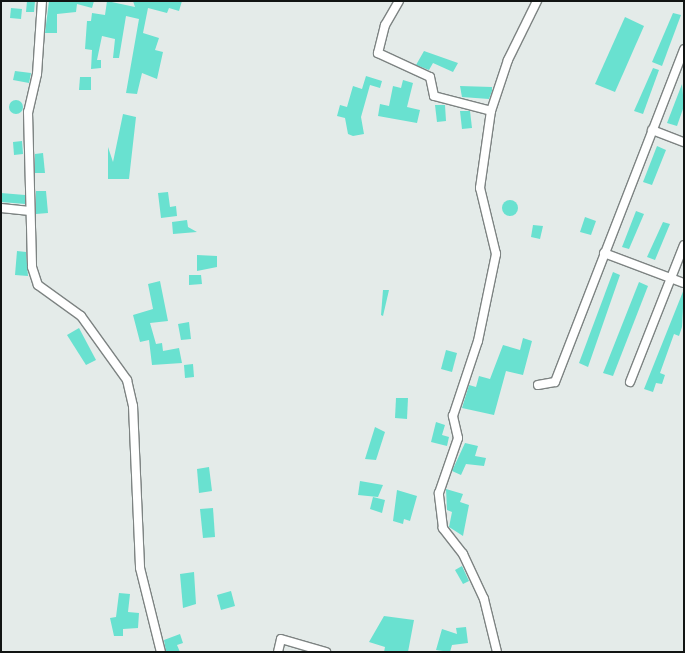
<!DOCTYPE html>
<html>
<head>
<meta charset="utf-8">
<style>
	body { margin:0 }
	#map { position:relative; width:685px; height:653px; overflow:hidden; background:#e4ebe9; font-family:Ubuntu,sans-serif }
	div>[style] { position:absolute }
	[style*='--x'] { left:calc(var(--x)*1px); top:calc(var(--y)*1px); width:calc(var(--w)*1px); rotate:calc(var(--a)*1deg) }
	.building>* { inset:0; background:#69e1d0 }
	.round { border-radius:50% }
	.roads { filter:drop-shadow(1px 0 #7d8382) drop-shadow(-1px 0 #7d8382) drop-shadow(0 1px #7d8382) drop-shadow(0 -1px #7d8382) }
	.minor>* { height:8px; margin:-4px; padding:0 4px; transform-origin:4px; border-radius:4px; background:#fff }
	span { translate:-50% -50%; white-space:nowrap; text-align:center; line-height:1.15; -webkit-text-stroke:5px #e4ebe9; paint-order:stroke }
	.frame { position:absolute; inset:0; border:2px solid #111413; pointer-events:none }
</style>
</head>
<body>
<div id="map">
	<div class="building">
		<i style="clip-path:polygon(27px 1px,35px 1px,34px 12px,26px 12px)"></i>
		<i style="clip-path:polygon(49px 1px,94px 1px,92px 8px,77px 4px,76px 12px,57px 14px,57px 33px,45px 33px)"></i>
		<i style="clip-path:polygon(107px 1px,135px 7px,133px 1px,182px 1px,179px 11px,169px 8px,167px 13px,148px 8px,143px 33px,159px 38px,155px 50px,163px 52px,157px 79px,142px 73px,137px 94px,126px 93px,139px 19px,126px 16px,119px 58px,113px 58px,115px 39px,102px 36px,97px 60px,101px 60px,101px 68px,91px 69px,92px 50px,85px 49px,87px 21px,91px 21px,92px 13px,105px 15px)"></i>
		<i style="clip-path:polygon(11px 8px,22px 9px,21px 19px,10px 18px)"></i>
		<i style="clip-path:polygon(673px 13px,681px 15px,662px 66px,652px 62px)"></i>
		<i style="clip-path:polygon(625px 17px,644px 26px,615px 92px,595px 84px)"></i>
		<i style="clip-path:polygon(424px 51px,458px 63px,453px 72px,433px 63px,429px 70px,416px 65px)"></i>
		<i style="clip-path:polygon(653px 68px,659px 70px,643px 114px,634px 111px)"></i>
		<i style="clip-path:polygon(15px 71px,31px 73px,29px 83px,13px 80px)"></i>
		<i style="clip-path:polygon(366px 76px,382px 81px,380px 88px,370px 85px,361px 117px,364px 134px,353px 136px,348px 134px,345px 118px,337px 116px,340px 105px,347px 107px,353px 86px,362px 89px)"></i>
		<i style="clip-path:polygon(80px 77px,91px 77px,91px 90px,79px 90px)"></i>
		<i style="clip-path:polygon(403px 80px,413px 83px,407px 107px,420px 110px,417px 123px,378px 116px,380px 104px,389px 106px,393px 86px,401px 88px)"></i>
		<i style="clip-path:polygon(682px 84px,684px 106px,677px 126px,667px 123px)"></i>
		<i style="clip-path:polygon(460px 86px,492px 87px,492px 91px,489px 99px,462px 97px)"></i>
		<i class="round" style="left:9px;top:100px;width:14px;height:14px"></i>
		<i style="clip-path:polygon(435px 105px,445px 105px,446px 121px,437px 122px)"></i>
		<i style="clip-path:polygon(460px 111px,470px 111px,472px 128px,462px 129px)"></i>
		<i style="clip-path:polygon(123px 114px,136px 117px,129px 179px,108px 179px,108px 147px,113px 162px)"></i>
		<i style="clip-path:polygon(22px 141px,23px 154px,14px 155px,13px 142px)"></i>
		<i style="clip-path:polygon(657px 146px,666px 150px,652px 185px,643px 182px)"></i>
		<i style="clip-path:polygon(43px 153px,45px 173px,35px 173px,35px 154px)"></i>
		<i style="clip-path:polygon(36px 191px,46px 191px,48px 213px,36px 214px)"></i>
		<i style="clip-path:polygon(168px 192px,170px 207px,176px 206px,177px 216px,161px 218px,158px 193px)"></i>
		<i style="clip-path:polygon(1px 193px,25px 195px,25px 204px,1px 202px)"></i>
		<i class="round" style="left:502px;top:200px;width:16px;height:16px"></i>
		<i style="clip-path:polygon(636px 211px,644px 214px,629px 249px,622px 247px)"></i>
		<i style="clip-path:polygon(585px 217px,596px 221px,591px 235px,580px 232px)"></i>
		<i style="clip-path:polygon(187px 220px,188px 227px,197px 232px,173px 234px,172px 222px)"></i>
		<i style="clip-path:polygon(663px 222px,670px 224px,655px 260px,647px 257px)"></i>
		<i style="clip-path:polygon(533px 225px,543px 226px,540px 239px,531px 237px)"></i>
		<i style="clip-path:polygon(17px 251px,26px 252px,28px 276px,15px 275px)"></i>
		<i style="clip-path:polygon(197px 255px,217px 256px,217px 267px,197px 271px)"></i>
		<i style="clip-path:polygon(613px 272px,620px 275px,588px 367px,579px 363px)"></i>
		<i style="clip-path:polygon(189px 275px,201px 275px,202px 284px,189px 285px)"></i>
		<i style="clip-path:polygon(160px 281px,168px 321px,150px 323px,156px 344px,162px 343px,163px 351px,179px 348px,182px 363px,152px 365px,149px 340px,140px 342px,133px 315px,153px 309px,148px 284px)"></i>
		<i style="clip-path:polygon(639px 282px,648px 286px,613px 376px,603px 373px)"></i>
		<i style="clip-path:polygon(684px 289px,682px 327px,679px 336px,674px 334px,660px 373px,665px 375px,662px 384px,656px 383px,653px 392px,644px 389px)"></i>
		<i style="clip-path:polygon(383px 290px,389px 290px,383px 316px,381px 315px)"></i>
		<i style="clip-path:polygon(189px 322px,191px 339px,181px 340px,178px 324px)"></i>
		<i style="clip-path:polygon(79px 328px,96px 360px,86px 365px,67px 335px)"></i>
		<i style="clip-path:polygon(523px 338px,532px 341px,523px 375px,506px 371px,494px 415px,462px 408px,469px 385px,476px 387px,479px 376px,490px 379px,503px 345px,520px 350px)"></i>
		<i style="clip-path:polygon(446px 350px,457px 353px,452px 372px,441px 369px)"></i>
		<i style="clip-path:polygon(193px 364px,194px 377px,185px 378px,184px 365px)"></i>
		<i style="clip-path:polygon(396px 398px,408px 398px,407px 419px,395px 418px)"></i>
		<i style="clip-path:polygon(436px 422px,445px 425px,442px 435px,449px 437px,447px 446px,431px 442px)"></i>
		<i style="clip-path:polygon(375px 427px,385px 432px,376px 460px,365px 459px)"></i>
		<i style="clip-path:polygon(465px 443px,478px 446px,475px 456px,486px 458px,484px 466px,466px 464px,461px 475px,452px 471px)"></i>
		<i style="clip-path:polygon(209px 467px,212px 491px,199px 493px,197px 469px)"></i>
		<i style="clip-path:polygon(360px 481px,383px 485px,378px 497px,358px 495px)"></i>
		<i style="clip-path:polygon(446px 489px,463px 494px,460px 502px,469px 505px,463px 536px,449px 527px,452px 512px,447px 510px)"></i>
		<i style="clip-path:polygon(397px 490px,417px 496px,410px 521px,404px 519px,403px 524px,393px 521px)"></i>
		<i style="clip-path:polygon(373px 497px,385px 500px,382px 513px,370px 509px)"></i>
		<i style="clip-path:polygon(213px 508px,215px 537px,203px 538px,200px 509px)"></i>
		<i style="clip-path:polygon(462px 566px,469px 581px,463px 584px,455px 570px)"></i>
		<i style="clip-path:polygon(194px 572px,196px 604px,183px 608px,180px 574px)"></i>
		<i style="clip-path:polygon(231px 591px,235px 606px,221px 610px,217px 595px)"></i>
		<i style="clip-path:polygon(119px 593px,130px 594px,128px 612px,139px 613px,138px 628px,123px 629px,123px 636px,114px 636px,110px 618px,116px 617px)"></i>
		<i style="clip-path:polygon(384px 616px,414px 620px,408px 652px,384px 652px,385px 647px,369px 642px)"></i>
		<i style="clip-path:polygon(466px 627px,468px 643px,452px 645px,450px 652px,436px 650px,442px 629px,457px 634px,456px 628px)"></i>
		<i style="clip-path:polygon(180px 634px,183px 643px,177px 645px,180px 652px,166px 652px,164px 640px)"></i>
	</div>
	<div class="roads">
		<div class="minor">
			<i style="--x:42;--y:1;--w:73;--a:93.9"></i>
			<i style="--x:37;--y:74;--w:39;--a:103"></i>
			<i style="--x:28;--y:112;--w:155;--a:88.5"></i>
			<i style="--x:32;--y:267;--w:19;--a:72"></i>
			<i style="--x:38;--y:285;--w:53;--a:35.8"></i>
			<i style="--x:81;--y:316;--w:79;--a:54.3"></i>
			<i style="--x:127;--y:380;--w:27;--a:77"></i>
			<i style="--x:133;--y:406;--w:162;--a:87.5"></i>
			<i style="--x:140;--y:568;--w:87;--a:76"></i>
			<i style="--x:399;--y:1;--w:28;--a:120"></i>
			<i style="--x:385;--y:25;--w:29;--a:104"></i>
			<i style="--x:378;--y:53;--w:57;--a:24.8"></i>
			<i style="--x:430;--y:77;--w:19;--a:78"></i>
			<i style="--x:434;--y:96;--w:59;--a:14.7"></i>
			<i style="--x:652;--y:130;--w:34;--a:21"></i>
			<i style="--x:1;--y:208;--w:29;--a:6"></i>
			<i style="--x:604;--y:253;--w:85;--a:20.6"></i>
			<i style="--x:630;--y:382;--w:147;--a:-68.5"></i>
			<i style="--x:538;--y:385;--w:17;--a:-10"></i>
			<i style="--x:555;--y:382;--w:357;--a:-68.8"></i>
			<i style="--x:278;--y:652;--w:13;--a:-77"></i>
			<i style="--x:281;--y:639;--w:47;--a:16.1"></i>
			<i style="--x:497;--y:652;--w:55;--a:-103.8"></i>
			<i style="--x:484;--y:599;--w:50;--a:-115"></i>
			<i style="--x:463;--y:554;--w:33;--a:-128"></i>
			<i style="--x:443;--y:528;--w:35;--a:-97"></i>
			<i style="--x:439;--y:493;--w:58;--a:-70.9"></i>
			<i style="--x:458;--y:438;--w:23;--a:-103"></i>
			<i style="--x:453;--y:416;--w:79;--a:-71.6"></i>
			<i style="--x:478;--y:341;--w:89;--a:-78.3"></i>
			<i style="--x:496;--y:254;--w:68;--a:-103.6"></i>
			<i style="--x:480;--y:188;--w:78;--a:-81.9"></i>
			<i style="--x:491;--y:111;--w:54;--a:-71.6"></i>
			<i style="--x:508;--y:60;--w:66;--a:-63.8"></i>
		</div>
	</div>
	<div class="frame"></div>
</div>
</body>
</html>
